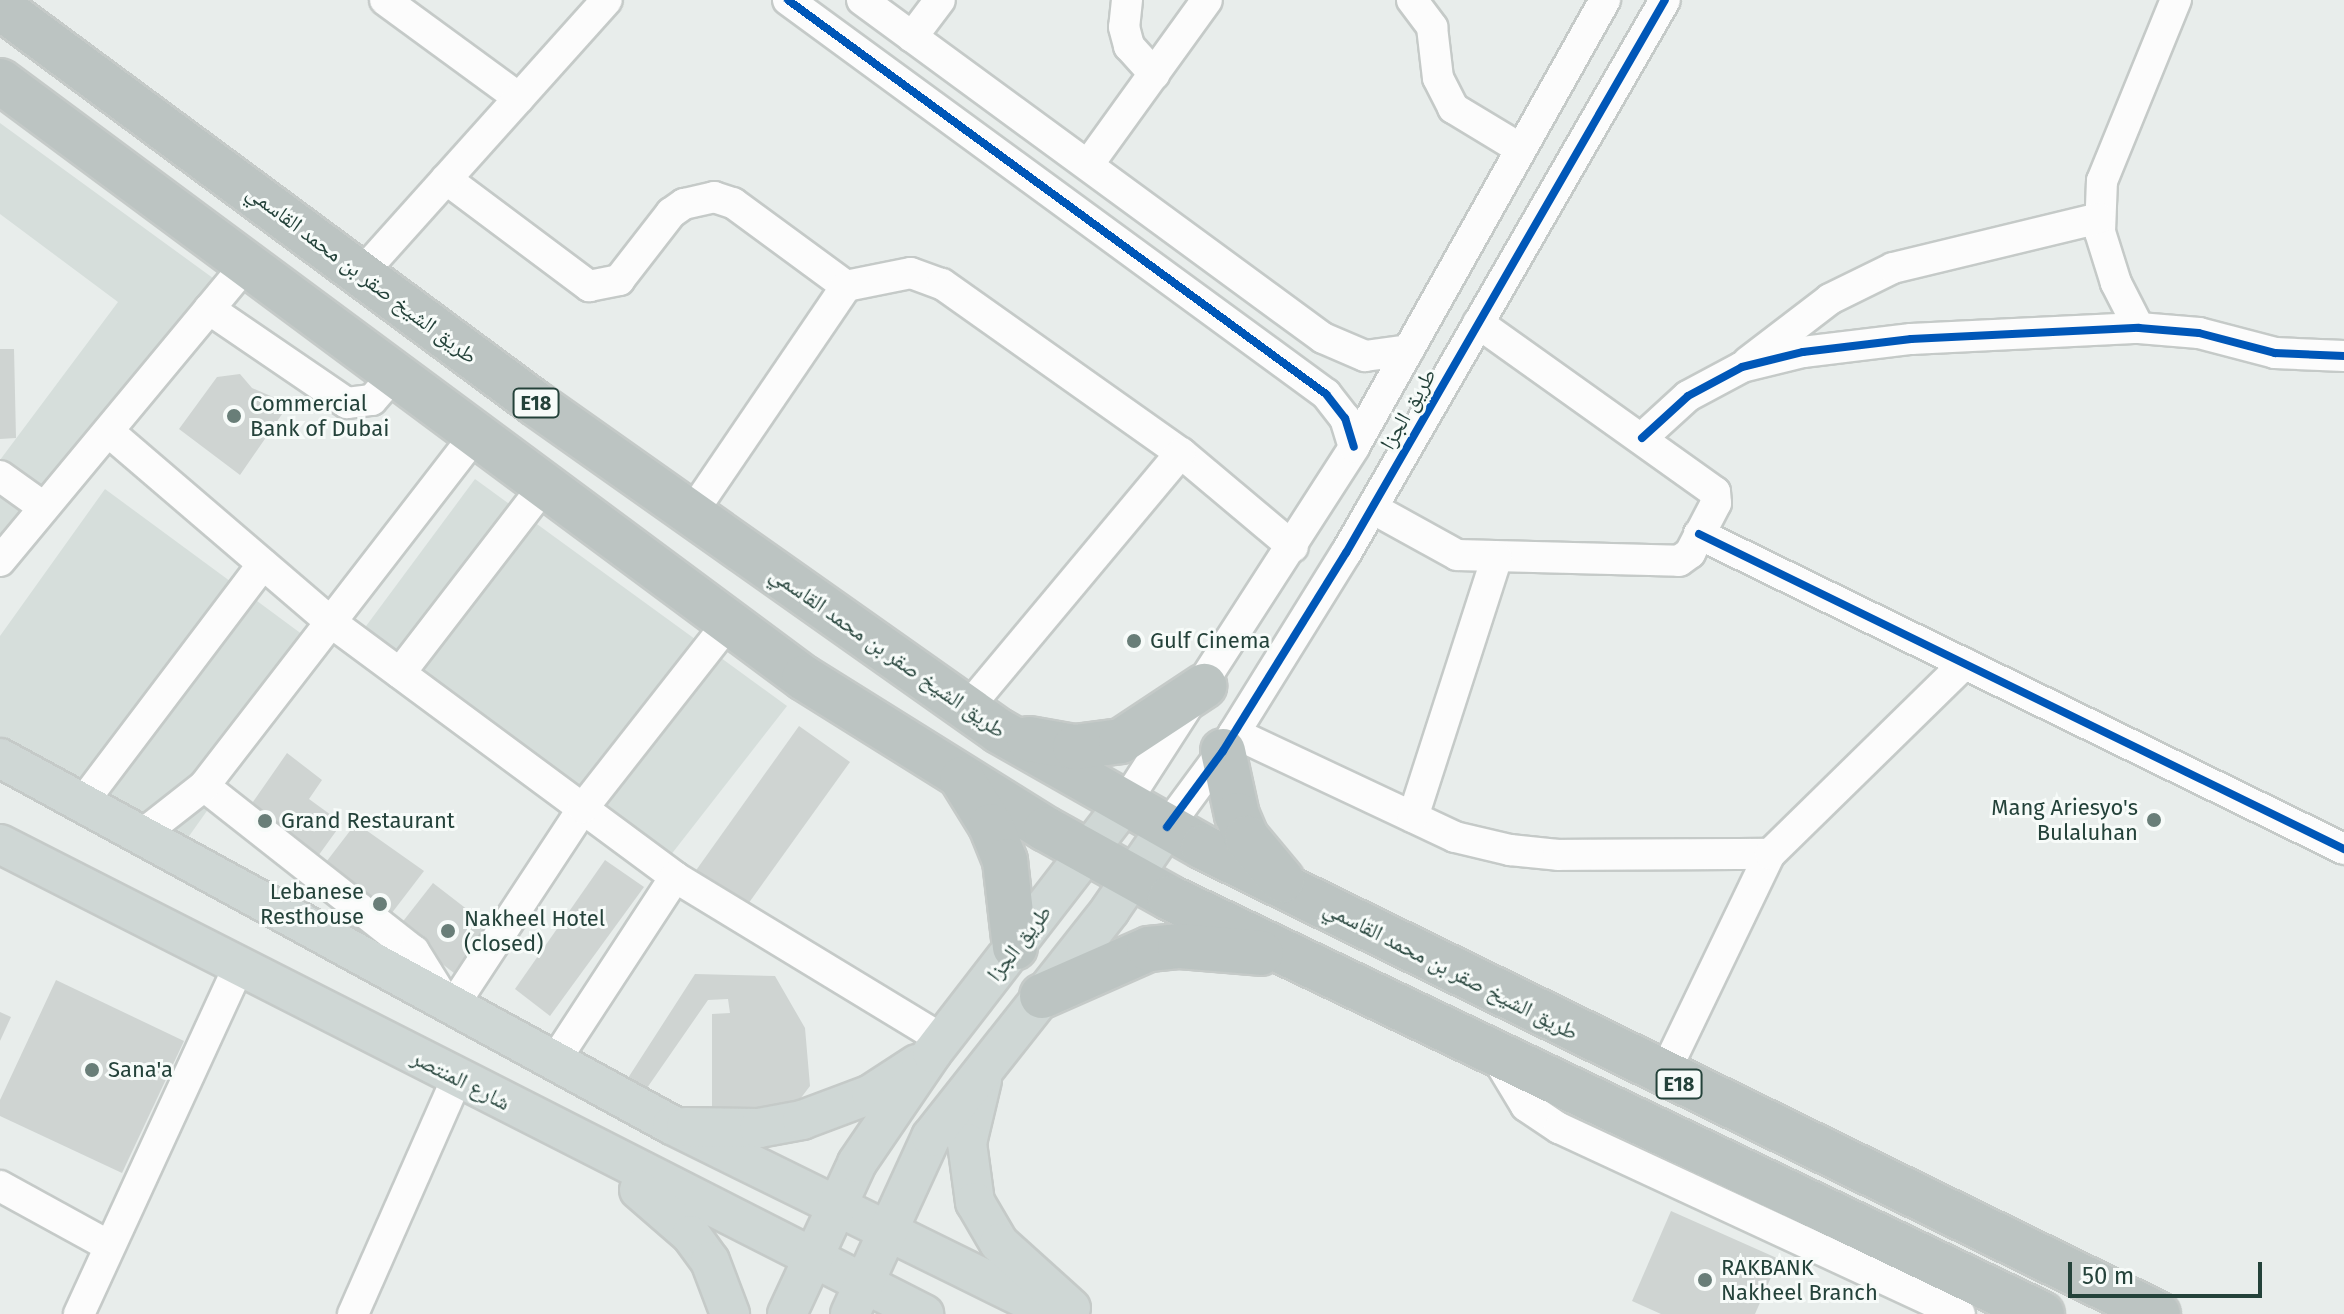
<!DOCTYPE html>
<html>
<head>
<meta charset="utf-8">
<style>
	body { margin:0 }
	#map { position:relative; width:2344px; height:1314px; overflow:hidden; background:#e8edeb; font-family:"Fira Sans","Noto Naskh Arabic",sans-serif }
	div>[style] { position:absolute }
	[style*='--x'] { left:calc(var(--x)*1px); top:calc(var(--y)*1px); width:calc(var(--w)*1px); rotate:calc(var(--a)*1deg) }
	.built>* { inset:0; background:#d6dedb }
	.building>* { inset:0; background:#cfd4d2 }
	.roads { filter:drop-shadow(2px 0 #c5cac8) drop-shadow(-2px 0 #c5cac8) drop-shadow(0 2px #c5cac8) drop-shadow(0 -2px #c5cac8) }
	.minor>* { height:30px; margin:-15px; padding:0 15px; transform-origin:15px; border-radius:15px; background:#fcfcfc }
	.major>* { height:38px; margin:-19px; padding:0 19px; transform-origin:19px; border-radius:19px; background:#cfd7d5 }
	.highway>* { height:44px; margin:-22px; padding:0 22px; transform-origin:22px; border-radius:22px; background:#bcc4c2 }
	.cycleway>* { height:8px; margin:-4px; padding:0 4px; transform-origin:4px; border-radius:4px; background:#0057b8 }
	.dots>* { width:22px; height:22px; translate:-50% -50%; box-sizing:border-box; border:4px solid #f7fbf9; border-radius:50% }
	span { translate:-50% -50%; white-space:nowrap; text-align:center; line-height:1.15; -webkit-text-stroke:6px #f7fbf9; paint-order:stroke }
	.shield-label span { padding:2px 6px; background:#f7fbf9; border:2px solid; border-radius:6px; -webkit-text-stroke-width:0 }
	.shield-label { font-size:20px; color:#24423a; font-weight:700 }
	.street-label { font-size:22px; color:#24423a }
	.poi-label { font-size:22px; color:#24423a }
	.left { translate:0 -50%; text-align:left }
	.right { translate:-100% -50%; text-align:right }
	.scale { position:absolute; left:2068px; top:1262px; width:194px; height:36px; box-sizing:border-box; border:4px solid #24423a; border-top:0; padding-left:10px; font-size:24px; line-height:28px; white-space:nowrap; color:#24423a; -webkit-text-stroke:6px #f7fbf9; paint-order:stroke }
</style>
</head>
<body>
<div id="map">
	<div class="built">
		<i style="clip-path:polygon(0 123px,217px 281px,0 570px,0 460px,118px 302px,0 214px)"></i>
		<i style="clip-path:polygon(475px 479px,787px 706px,663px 865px,355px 641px)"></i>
		<i style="clip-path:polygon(105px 489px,322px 649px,187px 839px,0 737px,0 636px)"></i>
	</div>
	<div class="building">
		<i style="clip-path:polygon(0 349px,14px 349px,16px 438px,0 439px)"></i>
		<i style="clip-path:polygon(240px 374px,252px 388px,289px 404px,240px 475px,179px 429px,217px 377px)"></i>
		<i style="clip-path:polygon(799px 726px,850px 762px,738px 918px,687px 883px)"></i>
		<i style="clip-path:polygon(287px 753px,322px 780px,309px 799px,342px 823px,313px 863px,246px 812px)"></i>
		<i style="clip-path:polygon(356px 823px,424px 871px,388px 918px,320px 870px)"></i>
		<i style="clip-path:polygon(605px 860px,644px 887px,550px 1016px,515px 989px)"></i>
		<i style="clip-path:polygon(433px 883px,499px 934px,463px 980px,397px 929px)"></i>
		<i style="clip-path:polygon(695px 974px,775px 976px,805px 1028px,810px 1086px,791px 1111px,712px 1110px,712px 1014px,730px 1013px,728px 999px,708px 1000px,647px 1088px,628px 1078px)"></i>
		<i style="clip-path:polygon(56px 980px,184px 1041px,122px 1173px,0 1116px,0 1100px)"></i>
		<i style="clip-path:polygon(0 1012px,11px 1017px,0 1041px)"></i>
		<i style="clip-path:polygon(1671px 1211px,1779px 1259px,1755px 1314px,1661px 1314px,1632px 1301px)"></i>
	</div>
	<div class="roads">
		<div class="minor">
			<i style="--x:385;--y:0;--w:166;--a:36.2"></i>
			<i style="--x:788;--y:0;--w:667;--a:36.22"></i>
			<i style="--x:1326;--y:394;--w:31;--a:52"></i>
			<i style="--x:1345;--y:418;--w:30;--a:73"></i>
			<i style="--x:862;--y:0;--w:572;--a:36.25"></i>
			<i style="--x:1323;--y:338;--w:46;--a:23.2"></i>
			<i style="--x:1365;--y:356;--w:44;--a:-7.8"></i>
			<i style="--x:1127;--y:0;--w:27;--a:96"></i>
			<i style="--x:1124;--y:27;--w:20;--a:75"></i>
			<i style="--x:1129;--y:46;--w:38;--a:48"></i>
			<i style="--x:1412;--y:0;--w:34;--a:53"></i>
			<i style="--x:1432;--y:27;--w:51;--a:83.3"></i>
			<i style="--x:1438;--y:78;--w:34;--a:63"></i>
			<i style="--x:1453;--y:108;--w:79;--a:31.1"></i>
			<i style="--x:912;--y:37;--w:46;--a:-52.9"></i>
			<i style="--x:1088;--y:165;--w:203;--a:-54.2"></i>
			<i style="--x:446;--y:179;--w:179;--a:36.8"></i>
			<i style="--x:589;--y:286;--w:31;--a:-11"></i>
			<i style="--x:619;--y:280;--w:85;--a:-52.2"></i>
			<i style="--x:671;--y:213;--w:16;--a:-35"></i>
			<i style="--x:684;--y:204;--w:31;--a:-13"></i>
			<i style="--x:714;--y:197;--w:20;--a:18"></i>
			<i style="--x:733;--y:203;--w:140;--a:36.3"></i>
			<i style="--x:361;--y:274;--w:368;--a:-48.1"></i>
			<i style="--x:209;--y:309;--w:167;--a:34.3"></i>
			<i style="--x:347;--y:403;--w:25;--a:-7"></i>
			<i style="--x:372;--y:400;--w:33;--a:-49"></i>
			<i style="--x:2139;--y:328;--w:51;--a:-117.1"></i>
			<i style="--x:2116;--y:283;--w:53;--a:-107.4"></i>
			<i style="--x:2100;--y:232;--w:51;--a:-87.8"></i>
			<i style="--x:2102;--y:181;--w:196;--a:-67.8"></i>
			<i style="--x:1748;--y:362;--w:103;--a:-37.5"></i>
			<i style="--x:1830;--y:299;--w:70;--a:-26.2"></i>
			<i style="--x:1893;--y:268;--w:212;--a:-13.6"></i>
			<i style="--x:109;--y:432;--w:289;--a:40.6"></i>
			<i style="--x:328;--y:620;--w:432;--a:36.5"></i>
			<i style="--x:675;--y:877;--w:314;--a:31.3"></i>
			<i style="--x:1642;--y:438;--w:62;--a:-42.4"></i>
			<i style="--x:1688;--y:396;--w:61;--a:-28.2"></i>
			<i style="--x:1742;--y:367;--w:63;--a:-13.8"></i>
			<i style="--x:1803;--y:352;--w:109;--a:-6.9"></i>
			<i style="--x:1911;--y:339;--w:228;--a:-2.8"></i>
			<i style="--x:2139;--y:328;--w:60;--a:4.8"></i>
			<i style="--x:2199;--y:333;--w:79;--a:14.7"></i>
			<i style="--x:2275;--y:353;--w:69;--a:2.5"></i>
			<i style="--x:0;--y:476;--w:52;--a:35.5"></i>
			<i style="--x:1372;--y:508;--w:97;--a:28.9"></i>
			<i style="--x:1457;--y:555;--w:222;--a:1.5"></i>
			<i style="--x:1679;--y:561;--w:14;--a:-36"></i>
			<i style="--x:1690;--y:553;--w:56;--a:-62.5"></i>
			<i style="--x:1716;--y:503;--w:11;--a:-95"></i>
			<i style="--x:1715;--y:492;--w:291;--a:-144.5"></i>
			<i style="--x:692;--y:513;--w:274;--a:-55.8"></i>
			<i style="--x:846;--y:286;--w:66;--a:-11.3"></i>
			<i style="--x:911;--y:273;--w:33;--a:20"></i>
			<i style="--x:942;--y:284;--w:293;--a:35.3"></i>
			<i style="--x:1181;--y:453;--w:146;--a:40"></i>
			<i style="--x:1699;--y:534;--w:718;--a:26.03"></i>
			<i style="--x:0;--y:561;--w:385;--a:-50.3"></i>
			<i style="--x:400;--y:673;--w:236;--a:-52.4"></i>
			<i style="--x:965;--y:711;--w:336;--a:-50.1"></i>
			<i style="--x:1234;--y:733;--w:244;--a:25.2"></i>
			<i style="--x:1455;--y:837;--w:57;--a:13.3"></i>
			<i style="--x:1510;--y:850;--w:48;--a:5.9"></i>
			<i style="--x:1558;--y:855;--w:212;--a:-0.3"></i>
			<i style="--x:204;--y:786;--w:267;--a:38.2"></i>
			<i style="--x:414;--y:951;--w:59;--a:58.2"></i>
			<i style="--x:83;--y:802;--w:298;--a:-52.9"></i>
			<i style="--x:1125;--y:803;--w:423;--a:-57.2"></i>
			<i style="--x:1354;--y:447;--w:513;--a:-60.68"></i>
			<i style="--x:1413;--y:817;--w:273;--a:-72.1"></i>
			<i style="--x:1167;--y:827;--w:94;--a:-53.6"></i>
			<i style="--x:1223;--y:751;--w:233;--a:-58.2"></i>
			<i style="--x:1346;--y:553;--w:638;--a:-60.02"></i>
			<i style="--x:144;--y:833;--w:76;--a:-38.1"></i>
			<i style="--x:204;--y:786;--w:443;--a:-52.3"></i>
			<i style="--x:453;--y:1006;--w:237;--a:-56.7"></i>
			<i style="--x:583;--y:808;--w:236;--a:-51.9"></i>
			<i style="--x:1494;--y:1053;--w:62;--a:58.9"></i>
			<i style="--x:1526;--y:1106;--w:40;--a:34"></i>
			<i style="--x:1559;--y:1128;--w:442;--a:24.9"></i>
			<i style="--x:554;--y:1062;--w:221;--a:-56.8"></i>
			<i style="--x:1663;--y:1076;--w:246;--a:-64.3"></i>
			<i style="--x:1770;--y:854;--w:272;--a:-44.4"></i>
			<i style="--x:0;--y:1186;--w:124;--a:28.8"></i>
			<i style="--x:79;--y:1314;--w:380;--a:-65.3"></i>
			<i style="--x:353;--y:1314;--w:258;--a:-66.2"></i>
		</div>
		<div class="major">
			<i style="--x:0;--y:758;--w:766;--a:28.64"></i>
			<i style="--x:672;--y:1125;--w:428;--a:26.2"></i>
			<i style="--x:0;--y:844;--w:1037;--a:26.96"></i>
			<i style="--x:982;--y:1080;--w:65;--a:103.4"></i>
			<i style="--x:967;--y:1143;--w:60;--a:82.3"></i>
			<i style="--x:975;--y:1202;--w:48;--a:59.7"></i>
			<i style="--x:999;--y:1243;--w:97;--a:42.1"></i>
			<i style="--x:686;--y:1127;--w:73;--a:0.8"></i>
			<i style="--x:759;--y:1128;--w:44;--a:-10.5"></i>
			<i style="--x:802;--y:1120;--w:74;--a:-20.6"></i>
			<i style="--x:871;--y:1094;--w:55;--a:-33.1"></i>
			<i style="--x:639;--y:1190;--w:69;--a:40.9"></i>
			<i style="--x:691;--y:1235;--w:32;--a:54"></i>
			<i style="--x:710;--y:1261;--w:57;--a:69.3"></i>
			<i style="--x:787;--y:1314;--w:166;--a:-65.1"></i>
			<i style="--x:857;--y:1163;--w:133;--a:-55.7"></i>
			<i style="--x:932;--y:1053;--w:316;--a:-52.3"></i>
			<i style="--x:850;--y:1314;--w:195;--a:-65.4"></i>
			<i style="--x:931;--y:1137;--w:289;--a:-51.7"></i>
			<i style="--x:1110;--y:910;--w:101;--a:-55.5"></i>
		</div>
		<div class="highway">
			<i style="--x:0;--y:7;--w:666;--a:36.51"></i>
			<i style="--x:535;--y:403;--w:568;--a:35.26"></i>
			<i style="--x:999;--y:731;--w:235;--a:29.6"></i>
			<i style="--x:1203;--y:847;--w:1063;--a:26.06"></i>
			<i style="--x:0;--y:81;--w:1001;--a:36.6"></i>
			<i style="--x:804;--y:678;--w:285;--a:32"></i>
			<i style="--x:1046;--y:829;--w:142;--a:29.1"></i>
			<i style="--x:1170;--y:898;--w:966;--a:25.5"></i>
			<i style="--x:1029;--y:739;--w:47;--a:9.9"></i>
			<i style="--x:1075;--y:747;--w:46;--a:-7.4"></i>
			<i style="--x:1121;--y:741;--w:100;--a:-33.5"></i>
			<i style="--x:1223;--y:751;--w:66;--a:77.7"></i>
			<i style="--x:1237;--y:815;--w:25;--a:67"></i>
			<i style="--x:1247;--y:838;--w:55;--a:50.2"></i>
			<i style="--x:962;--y:779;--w:55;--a:58.3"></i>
			<i style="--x:991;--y:826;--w:38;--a:68"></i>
			<i style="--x:1005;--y:861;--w:87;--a:83.4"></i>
			<i style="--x:1042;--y:996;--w:117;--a:-23.7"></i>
			<i style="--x:1149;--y:949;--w:31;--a:-6"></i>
			<i style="--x:1180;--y:946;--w:81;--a:4.9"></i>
		</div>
	</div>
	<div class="cycleway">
		<i style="--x:788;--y:0;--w:667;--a:36.22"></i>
		<i style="--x:1326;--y:394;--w:31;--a:52"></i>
		<i style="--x:1345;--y:418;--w:30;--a:73"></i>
		<i style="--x:1642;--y:438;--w:62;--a:-42.4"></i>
		<i style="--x:1688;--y:396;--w:61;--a:-28.2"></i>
		<i style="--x:1742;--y:367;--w:63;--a:-13.8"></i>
		<i style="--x:1803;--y:352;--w:109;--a:-6.9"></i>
		<i style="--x:1911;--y:339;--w:228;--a:-2.8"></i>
		<i style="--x:2139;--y:328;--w:60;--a:4.8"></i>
		<i style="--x:2199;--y:333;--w:79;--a:14.7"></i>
		<i style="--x:2275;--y:353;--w:69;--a:2.5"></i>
		<i style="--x:1699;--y:534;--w:718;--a:26.03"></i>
		<i style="--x:1167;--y:827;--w:94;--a:-53.6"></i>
		<i style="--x:1223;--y:751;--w:233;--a:-58.2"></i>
		<i style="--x:1346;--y:553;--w:638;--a:-60.02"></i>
	</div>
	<div class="dots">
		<i style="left:234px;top:416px;background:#697e78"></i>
		<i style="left:1134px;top:641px;background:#697e78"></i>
		<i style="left:2154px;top:820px;background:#697e78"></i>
		<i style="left:265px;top:821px;background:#697e78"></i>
		<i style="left:380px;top:904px;background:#697e78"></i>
		<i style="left:448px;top:931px;background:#697e78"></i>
		<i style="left:92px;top:1070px;background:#697e78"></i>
		<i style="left:1705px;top:1280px;background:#697e78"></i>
	</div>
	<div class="shield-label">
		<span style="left:536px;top:403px">E18</span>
		<span style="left:1679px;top:1084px">E18</span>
	</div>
	<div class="street-label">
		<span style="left:362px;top:274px;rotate:37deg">طريق الشيخ صقر بن محمد القاسمي</span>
		<span style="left:1408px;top:409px;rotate:-60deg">طريق الجزا</span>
		<span style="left:888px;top:652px;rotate:35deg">طريق الشيخ صقر بن محمد القاسمي</span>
		<span style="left:1019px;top:943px;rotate:-52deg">طريق الجزا</span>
		<span style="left:1451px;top:970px;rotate:27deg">طريق الشيخ صقر بن محمد القاسمي</span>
		<span style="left:461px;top:1080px;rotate:27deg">شارع المنتصر</span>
	</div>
	<div class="poi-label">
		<span class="left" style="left:250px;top:416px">Commercial<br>Bank of Dubai</span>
		<span class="left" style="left:1150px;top:641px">Gulf Cinema</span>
		<span class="right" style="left:2138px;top:820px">Mang Ariesyo's<br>Bulaluhan</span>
		<span class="left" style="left:281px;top:821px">Grand Restaurant</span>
		<span class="right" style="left:364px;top:904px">Lebanese<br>Resthouse</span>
		<span class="left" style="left:464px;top:931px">Nakheel Hotel<br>(closed)</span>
		<span class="left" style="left:108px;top:1070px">Sana'a</span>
		<span class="left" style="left:1721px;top:1280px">RAKBANK<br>Nakheel Branch</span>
	</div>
	<div class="scale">50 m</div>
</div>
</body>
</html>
